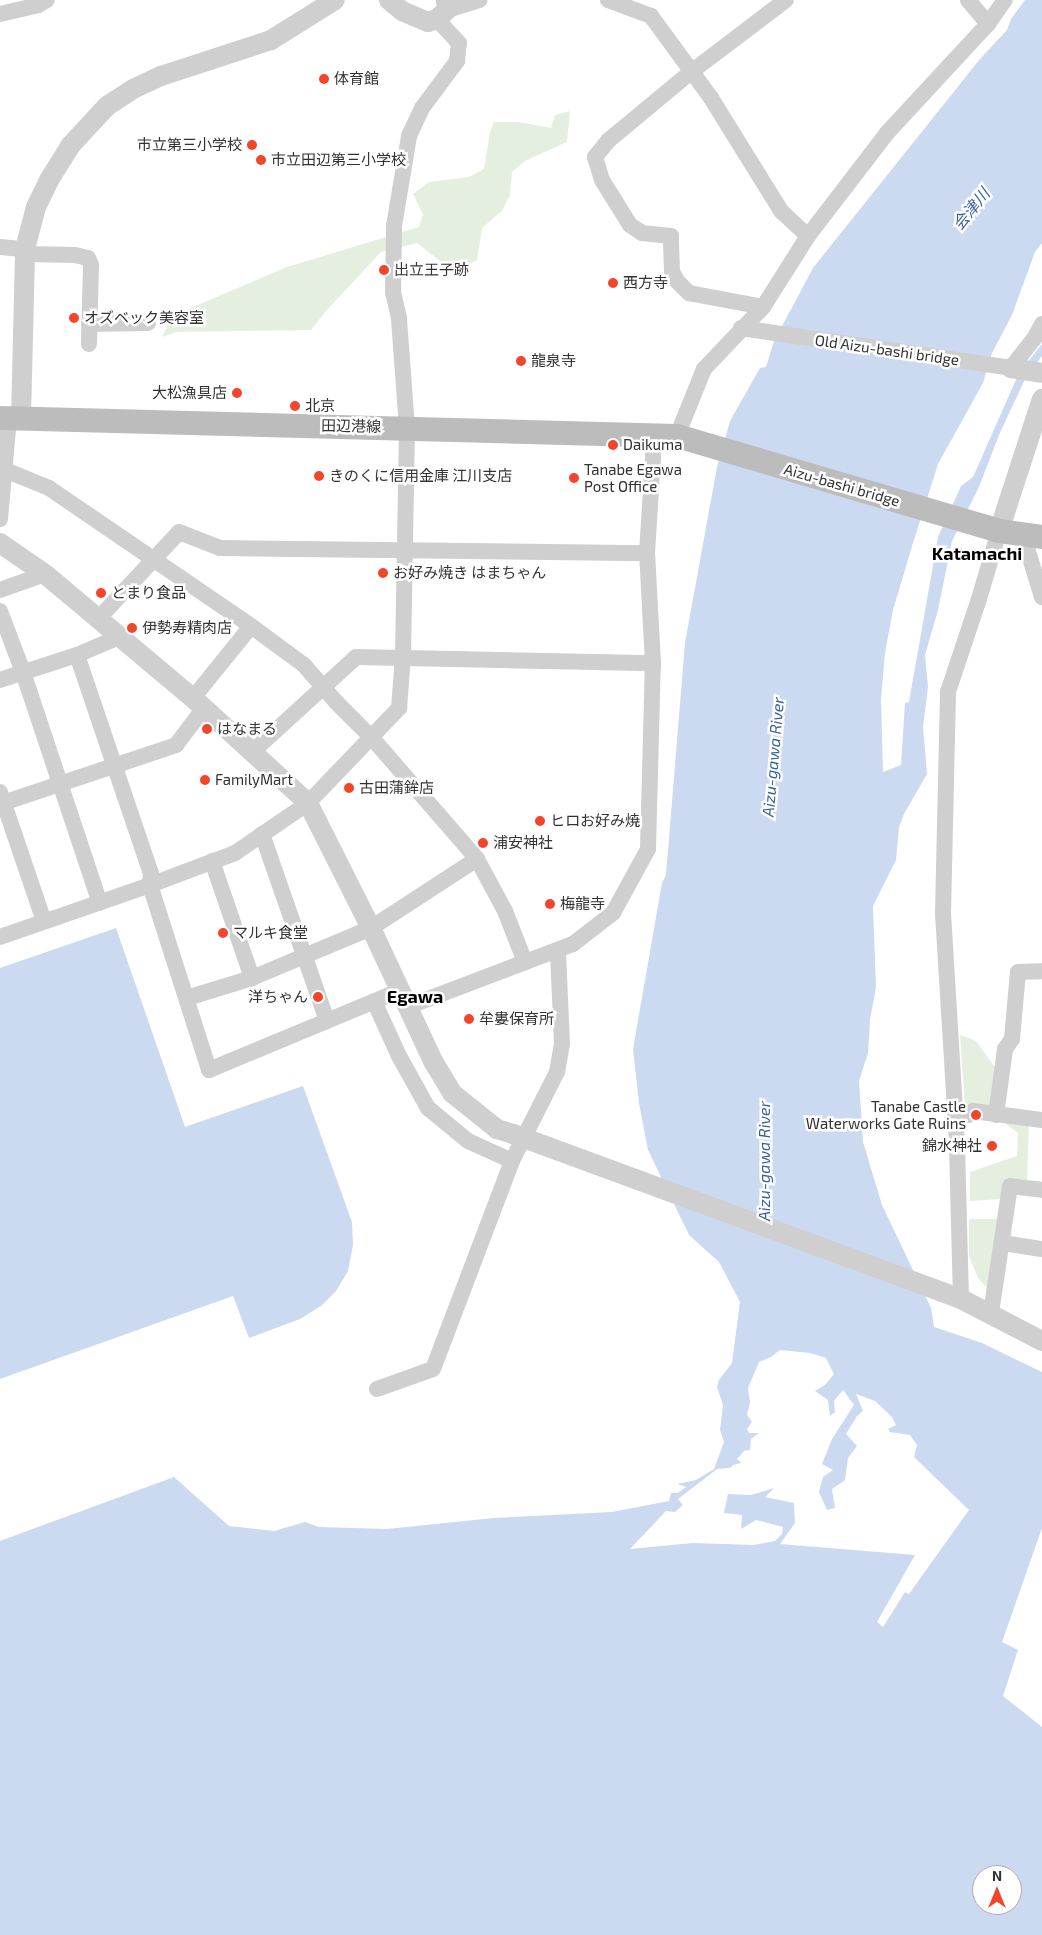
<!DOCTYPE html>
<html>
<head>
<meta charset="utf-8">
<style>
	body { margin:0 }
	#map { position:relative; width:1042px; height:1935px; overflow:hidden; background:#fff; font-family:"Exo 2","Noto Sans JP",sans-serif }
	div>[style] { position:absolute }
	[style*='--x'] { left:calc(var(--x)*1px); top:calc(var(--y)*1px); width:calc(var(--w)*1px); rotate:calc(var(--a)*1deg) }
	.green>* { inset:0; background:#e5efdf }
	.water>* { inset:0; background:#cbdaf0 }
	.minor>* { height:16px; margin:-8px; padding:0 8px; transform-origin:8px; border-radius:8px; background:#cfcfcf }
	.tertiary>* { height:20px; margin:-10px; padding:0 10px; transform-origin:10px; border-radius:10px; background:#cfcfcf }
	.secondary>* { height:24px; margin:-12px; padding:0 12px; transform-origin:12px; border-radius:12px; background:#bcbcbc }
	.tertiary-bridge>* { height:20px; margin:-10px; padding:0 10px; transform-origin:10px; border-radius:10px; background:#cfcfcf }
	.dots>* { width:14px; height:14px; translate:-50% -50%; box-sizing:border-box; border:2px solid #fff; border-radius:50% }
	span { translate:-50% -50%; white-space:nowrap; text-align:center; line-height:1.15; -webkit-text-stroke:5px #fff; paint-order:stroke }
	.poi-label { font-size:15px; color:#323232 }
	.left { translate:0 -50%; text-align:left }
	.right { translate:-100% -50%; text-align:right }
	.street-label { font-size:15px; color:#323232 }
	.water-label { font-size:16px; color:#38609b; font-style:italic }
	.quarter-label { font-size:18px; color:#000; font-weight:700 }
	.north { position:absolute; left:972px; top:1865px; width:50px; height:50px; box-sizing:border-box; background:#fff; border:1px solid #adadad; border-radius:50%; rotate:0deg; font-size:14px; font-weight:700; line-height:20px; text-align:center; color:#323232 }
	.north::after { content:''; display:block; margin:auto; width:18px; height:22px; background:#f2452b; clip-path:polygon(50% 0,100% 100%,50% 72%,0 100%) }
</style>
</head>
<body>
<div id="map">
	<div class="green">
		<i style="clip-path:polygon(570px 111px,567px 142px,525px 161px,512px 172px,510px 195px,502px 211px,482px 228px,477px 260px,457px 270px,445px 265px,417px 243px,381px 252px,326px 311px,311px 330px,177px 332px,162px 337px,172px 316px,287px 267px,419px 227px,423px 214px,413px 194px,429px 182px,469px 177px,484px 169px,490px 132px,494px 122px,519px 122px,551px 128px,555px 115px)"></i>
		<i style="clip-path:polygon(960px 1035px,976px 1041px,997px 1070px,992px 1108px,965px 1107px)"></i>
		<i style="clip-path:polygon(1006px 1120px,1029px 1123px,1027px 1180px,1015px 1179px,1001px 1199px,970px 1201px,970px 1172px,1017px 1156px,1018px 1133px,1006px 1124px)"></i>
		<i style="clip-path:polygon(969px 1219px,1000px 1219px,992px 1284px,986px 1287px,978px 1278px,969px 1256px)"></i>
	</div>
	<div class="water">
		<i style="clip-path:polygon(evenodd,1025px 0,1042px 0,1042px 243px,1035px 252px,1012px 315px,992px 353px,983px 383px,938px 464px,913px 543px,893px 610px,885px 653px,881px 700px,883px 772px,901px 765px,905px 703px,909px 702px,938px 537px,961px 486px,973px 477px,1019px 373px,1042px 344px,1042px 356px,1025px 379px,999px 435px,979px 487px,952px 541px,938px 610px,925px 655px,928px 687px,923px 727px,927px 774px,904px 814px,899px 827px,896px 860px,873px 906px,876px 987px,870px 1020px,868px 1053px,859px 1081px,863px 1142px,882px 1205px,931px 1308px,934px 1327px,982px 1343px,1042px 1372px,1042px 1528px,1002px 1642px,1018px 1650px,1003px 1696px,1042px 1727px,1042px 1935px,0 1935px,0 1541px,174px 1477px,229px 1526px,274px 1531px,305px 1522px,319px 1527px,387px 1529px,494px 1518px,612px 1512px,669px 1501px,671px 1493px,678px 1493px,686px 1487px,677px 1484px,696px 1480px,714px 1469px,724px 1442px,720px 1430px,723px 1405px,717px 1387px,719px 1380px,732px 1363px,740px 1302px,719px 1262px,689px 1235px,648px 1150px,639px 1103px,633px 1049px,662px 883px,666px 875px,685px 643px,717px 467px,730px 421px,760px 368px,766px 367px,774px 341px,813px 268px,980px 59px,1007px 30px,1011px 19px,1025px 0,780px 1350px,810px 1353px,826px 1358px,834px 1374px,825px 1385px,815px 1391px,828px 1400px,830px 1416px,835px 1412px,834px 1401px,843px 1390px,854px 1405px,832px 1439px,822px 1464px,833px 1470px,823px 1477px,819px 1492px,827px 1510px,835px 1508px,832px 1489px,845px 1480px,848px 1458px,857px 1446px,846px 1434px,857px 1416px,863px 1411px,856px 1394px,875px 1401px,892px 1417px,896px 1425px,888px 1429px,890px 1432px,910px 1435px,917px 1445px,914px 1457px,969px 1510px,909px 1594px,905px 1592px,883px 1627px,877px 1622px,915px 1555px,780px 1544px,795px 1523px,794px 1503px,765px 1497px,774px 1488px,751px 1495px,728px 1494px,724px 1513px,742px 1515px,741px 1529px,756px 1520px,783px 1527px,782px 1534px,775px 1541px,754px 1545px,693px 1543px,630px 1549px,666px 1511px,675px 1512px,683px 1505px,678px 1499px,717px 1469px,730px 1468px,733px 1465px,741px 1463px,737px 1459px,744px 1451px,750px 1450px,751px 1439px,759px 1433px,749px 1433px,747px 1429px,752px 1422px,747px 1415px,750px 1402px,748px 1388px,759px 1362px,771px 1357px,780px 1350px,1025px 0,982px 1875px,1012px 1875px,1012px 1905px,982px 1905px,982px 1875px)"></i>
		<i style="clip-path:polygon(116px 928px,185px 1127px,303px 1086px,352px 1222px,353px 1245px,348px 1271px,336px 1291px,321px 1306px,300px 1319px,249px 1338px,233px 1296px,0 1379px,0 968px)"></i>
	</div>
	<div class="minor">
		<i style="--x:608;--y:0;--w:46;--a:20.4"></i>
		<i style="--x:651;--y:16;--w:102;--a:53.8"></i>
		<i style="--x:711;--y:98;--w:133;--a:58.2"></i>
		<i style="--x:781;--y:211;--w:37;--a:43"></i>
		<i style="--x:968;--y:0;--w:31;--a:50"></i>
		<i style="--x:447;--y:10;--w:34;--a:-17"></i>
		<i style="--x:0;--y:14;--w:39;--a:-13"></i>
		<i style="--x:38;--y:5;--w:10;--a:-29"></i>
		<i style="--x:0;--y:247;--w:25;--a:5"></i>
		<i style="--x:25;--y:254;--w:50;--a:1.1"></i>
		<i style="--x:75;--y:255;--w:13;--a:13"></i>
		<i style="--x:88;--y:258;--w:8;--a:67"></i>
		<i style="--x:91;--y:265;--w:79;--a:91.5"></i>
		<i style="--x:763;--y:307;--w:75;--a:-169.3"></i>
		<i style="--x:689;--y:293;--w:17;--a:-135"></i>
		<i style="--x:677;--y:281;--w:11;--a:-117"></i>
		<i style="--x:672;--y:271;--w:35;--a:-92"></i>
		<i style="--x:671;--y:236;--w:29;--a:-174"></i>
		<i style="--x:642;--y:233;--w:14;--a:-146"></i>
		<i style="--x:630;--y:225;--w:53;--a:-121.9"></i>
		<i style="--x:602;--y:180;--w:24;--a:-107"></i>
		<i style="--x:595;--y:157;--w:22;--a:-51"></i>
		<i style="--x:609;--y:140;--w:107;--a:-39.7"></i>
		<i style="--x:691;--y:72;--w:119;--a:-37.2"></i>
		<i style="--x:89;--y:324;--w:59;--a:-1"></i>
		<i style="--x:741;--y:328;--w:273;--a:8.4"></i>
		<i style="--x:1011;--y:368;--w:37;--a:-52"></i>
		<i style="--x:1034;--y:339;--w:17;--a:-62"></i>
		<i style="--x:677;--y:436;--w:72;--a:-68.1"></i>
		<i style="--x:704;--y:369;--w:86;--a:-46.4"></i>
		<i style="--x:763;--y:307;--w:84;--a:-57.6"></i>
		<i style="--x:808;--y:236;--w:130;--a:-52.5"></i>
		<i style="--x:887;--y:133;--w:149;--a:-47.2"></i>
		<i style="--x:988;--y:24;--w:29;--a:-55"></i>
		<i style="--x:5;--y:470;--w:48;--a:22.2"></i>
		<i style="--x:49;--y:488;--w:245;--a:34.3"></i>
		<i style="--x:251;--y:626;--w:66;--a:36.3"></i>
		<i style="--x:304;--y:665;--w:49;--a:49.1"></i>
		<i style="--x:336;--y:702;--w:51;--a:45"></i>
		<i style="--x:372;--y:738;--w:160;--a:49"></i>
		<i style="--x:477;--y:859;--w:59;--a:61.7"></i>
		<i style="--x:505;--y:911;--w:55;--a:68.6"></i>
		<i style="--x:0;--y:519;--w:101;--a:-84.9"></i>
		<i style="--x:1023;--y:535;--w:65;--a:73"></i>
		<i style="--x:0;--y:590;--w:48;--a:-19.6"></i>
		<i style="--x:0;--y:611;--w:65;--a:69.3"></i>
		<i style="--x:23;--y:672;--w:243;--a:71.6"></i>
		<i style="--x:98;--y:619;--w:119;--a:-47"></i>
		<i style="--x:179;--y:532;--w:44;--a:21.3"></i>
		<i style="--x:220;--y:548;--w:427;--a:0.7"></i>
		<i style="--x:77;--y:655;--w:230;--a:71.3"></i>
		<i style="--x:151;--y:873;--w:12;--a:95"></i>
		<i style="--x:150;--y:885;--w:194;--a:72.3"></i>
		<i style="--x:209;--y:1070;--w:206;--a:-22.6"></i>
		<i style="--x:0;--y:680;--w:81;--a:-18"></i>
		<i style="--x:77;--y:655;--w:46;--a:-23.2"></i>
		<i style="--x:193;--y:698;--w:92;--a:-51.1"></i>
		<i style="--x:251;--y:753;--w:142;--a:-42.4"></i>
		<i style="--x:356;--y:657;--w:297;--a:1.2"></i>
		<i style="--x:0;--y:792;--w:136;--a:71.2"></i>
		<i style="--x:0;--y:804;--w:186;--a:-18.5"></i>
		<i style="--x:176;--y:745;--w:46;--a:-52.9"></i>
		<i style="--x:262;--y:834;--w:198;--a:70.8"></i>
		<i style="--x:212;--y:861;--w:124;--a:71.1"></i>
		<i style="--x:0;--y:937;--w:159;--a:-19.1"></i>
		<i style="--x:150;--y:885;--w:91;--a:-20.6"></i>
		<i style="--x:235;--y:853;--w:88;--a:-34.4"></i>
		<i style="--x:308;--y:803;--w:132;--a:-46.2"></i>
		<i style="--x:399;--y:708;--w:51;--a:-85.5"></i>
		<i style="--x:403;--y:657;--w:229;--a:-89"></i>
		<i style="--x:407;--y:428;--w:110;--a:-94.2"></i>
		<i style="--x:399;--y:318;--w:26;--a:-103"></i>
		<i style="--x:393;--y:293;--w:67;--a:-89.1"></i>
		<i style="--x:394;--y:226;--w:91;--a:-80.5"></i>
		<i style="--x:409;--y:136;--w:31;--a:-65"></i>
		<i style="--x:422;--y:108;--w:59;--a:-53.3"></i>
		<i style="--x:457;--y:61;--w:18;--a:-84"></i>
		<i style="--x:459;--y:43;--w:33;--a:-133"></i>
		<i style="--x:187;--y:998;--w:68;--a:-17.1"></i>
		<i style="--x:252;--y:978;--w:129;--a:-22.8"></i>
		<i style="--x:371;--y:928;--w:126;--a:-33.1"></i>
		<i style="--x:374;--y:1001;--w:60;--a:65.6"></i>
		<i style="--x:399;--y:1056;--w:60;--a:60.9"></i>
		<i style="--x:428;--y:1108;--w:52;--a:39.5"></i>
		<i style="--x:468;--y:1141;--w:48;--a:24.4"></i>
		<i style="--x:512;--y:1161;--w:100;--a:-63.2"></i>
		<i style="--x:557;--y:1072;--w:28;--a:-80"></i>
		<i style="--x:562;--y:1044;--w:93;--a:-92.5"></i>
		<i style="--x:407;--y:1007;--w:178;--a:-20.8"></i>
		<i style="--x:573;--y:944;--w:51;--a:-37.8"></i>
		<i style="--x:613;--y:913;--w:73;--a:-61.3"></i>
		<i style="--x:648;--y:849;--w:186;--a:-88.5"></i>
		<i style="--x:653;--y:663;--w:110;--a:-93.1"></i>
		<i style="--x:647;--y:553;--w:95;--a:-86.4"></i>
		<i style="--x:653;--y:458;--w:23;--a:-92"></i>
		<i style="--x:955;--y:1115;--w:13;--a:0"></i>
		<i style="--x:968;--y:1115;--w:6;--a:-39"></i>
		<i style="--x:973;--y:1111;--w:70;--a:7.4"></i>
		<i style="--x:996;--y:1115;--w:67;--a:-82.2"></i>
		<i style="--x:1005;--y:1049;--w:12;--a:-55"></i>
		<i style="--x:1012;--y:1039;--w:67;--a:-84.9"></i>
		<i style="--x:1018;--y:972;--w:23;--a:-2"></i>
		<i style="--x:1003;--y:1243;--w:39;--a:9"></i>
		<i style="--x:961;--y:1299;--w:157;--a:-91.5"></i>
		<i style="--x:957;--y:1142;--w:229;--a:-93.5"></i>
		<i style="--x:943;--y:913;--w:221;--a:-88.7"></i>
		<i style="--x:948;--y:692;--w:98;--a:-71.6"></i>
		<i style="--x:979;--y:599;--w:71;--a:-73.6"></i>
		<i style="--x:991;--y:1313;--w:128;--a:-81.5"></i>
		<i style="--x:1010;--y:1186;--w:32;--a:7"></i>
		<i style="--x:377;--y:1389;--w:59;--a:-19.7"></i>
		<i style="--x:433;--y:1369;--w:222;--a:-69.2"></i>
	</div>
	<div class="tertiary">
		<i style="--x:389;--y:0;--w:17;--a:40"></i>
		<i style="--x:402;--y:11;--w:28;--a:23"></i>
		<i style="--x:428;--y:22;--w:9;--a:-18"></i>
		<i style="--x:437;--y:19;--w:13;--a:-42"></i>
		<i style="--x:447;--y:10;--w:10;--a:-96"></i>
		<i style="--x:1011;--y:368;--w:31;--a:9"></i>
		<i style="--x:21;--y:418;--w:169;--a:-88.6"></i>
		<i style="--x:25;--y:249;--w:43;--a:-75.3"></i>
		<i style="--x:36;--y:207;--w:30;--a:-64"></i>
		<i style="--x:49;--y:180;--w:40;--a:-58"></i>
		<i style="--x:70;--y:146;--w:54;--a:-47.2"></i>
		<i style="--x:107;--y:106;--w:31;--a:-33"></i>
		<i style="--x:133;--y:89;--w:31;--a:-25"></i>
		<i style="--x:161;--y:76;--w:116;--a:-18.1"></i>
		<i style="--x:271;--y:40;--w:75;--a:-32"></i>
		<i style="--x:999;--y:531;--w:139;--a:-72"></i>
		<i style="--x:0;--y:543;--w:55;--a:34.6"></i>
		<i style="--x:45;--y:574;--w:193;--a:40"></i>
		<i style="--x:193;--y:698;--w:156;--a:42.4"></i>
		<i style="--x:308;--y:803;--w:140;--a:63.3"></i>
		<i style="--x:371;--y:928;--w:147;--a:65"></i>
		<i style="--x:433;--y:1061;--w:37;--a:59"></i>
		<i style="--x:452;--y:1093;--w:58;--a:38.7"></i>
		<i style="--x:497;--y:1129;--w:17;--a:17"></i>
		<i style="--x:942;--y:1292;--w:20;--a:20"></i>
		<i style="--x:961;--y:1299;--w:91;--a:27.4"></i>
	</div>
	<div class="secondary">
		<i style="--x:0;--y:418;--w:677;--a:1.52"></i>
		<i style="--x:677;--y:436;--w:336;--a:16.4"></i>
		<i style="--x:999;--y:531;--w:43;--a:7.9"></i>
	</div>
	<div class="tertiary-bridge">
		<i style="--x:513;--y:1134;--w:457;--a:20.2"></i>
	</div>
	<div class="dots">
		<i style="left:324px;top:79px;background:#f2452b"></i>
		<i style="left:252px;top:145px;background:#f2452b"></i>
		<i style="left:261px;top:160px;background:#f2452b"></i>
		<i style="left:384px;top:270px;background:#f2452b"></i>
		<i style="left:613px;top:283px;background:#f2452b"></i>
		<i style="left:74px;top:318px;background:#f2452b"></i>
		<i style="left:521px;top:361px;background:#f2452b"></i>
		<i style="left:237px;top:393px;background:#f2452b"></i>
		<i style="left:295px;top:406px;background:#f2452b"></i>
		<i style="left:613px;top:445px;background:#f2452b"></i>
		<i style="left:319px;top:476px;background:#f2452b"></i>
		<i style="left:574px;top:478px;background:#f2452b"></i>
		<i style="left:383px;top:573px;background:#f2452b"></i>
		<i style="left:101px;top:593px;background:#f2452b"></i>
		<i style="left:132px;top:628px;background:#f2452b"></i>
		<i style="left:207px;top:729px;background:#f2452b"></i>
		<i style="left:205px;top:780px;background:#f2452b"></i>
		<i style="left:349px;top:788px;background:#f2452b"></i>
		<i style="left:540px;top:821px;background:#f2452b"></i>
		<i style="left:483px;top:843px;background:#f2452b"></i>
		<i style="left:550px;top:904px;background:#f2452b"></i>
		<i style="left:223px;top:933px;background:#f2452b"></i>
		<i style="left:318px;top:997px;background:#f2452b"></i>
		<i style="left:469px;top:1019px;background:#f2452b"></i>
		<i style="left:976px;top:1115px;background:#f2452b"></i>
		<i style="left:992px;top:1146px;background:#f2452b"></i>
	</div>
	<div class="poi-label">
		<span class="left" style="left:334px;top:79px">体育館</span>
		<span class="right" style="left:242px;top:145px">市立第三小学校</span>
		<span class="left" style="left:271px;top:160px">市立田辺第三小学校</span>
		<span class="left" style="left:394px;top:270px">出立王子跡</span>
		<span class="left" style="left:623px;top:283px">西方寺</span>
		<span class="left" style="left:84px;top:318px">オズベック美容室</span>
		<span class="left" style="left:531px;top:361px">龍泉寺</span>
		<span class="right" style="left:227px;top:393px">大松漁具店</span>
		<span class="left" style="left:305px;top:406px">北京</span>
		<span class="left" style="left:623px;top:445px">Daikuma</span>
		<span class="left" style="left:584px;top:478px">Tanabe Egawa<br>Post Office</span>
		<span class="left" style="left:329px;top:476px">きのくに信用金庫 江川支店</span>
		<span class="left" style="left:393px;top:573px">お好み焼き はまちゃん</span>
		<span class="left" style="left:111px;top:593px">とまり食品</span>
		<span class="left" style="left:142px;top:628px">伊勢寿精肉店</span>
		<span class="left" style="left:217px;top:729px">はなまる</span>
		<span class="left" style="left:215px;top:780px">FamilyMart</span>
		<span class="left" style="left:359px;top:788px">古田蒲鉾店</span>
		<span class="left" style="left:550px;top:821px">ヒロお好み焼</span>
		<span class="left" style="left:493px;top:843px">浦安神社</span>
		<span class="left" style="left:560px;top:904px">梅龍寺</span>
		<span class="left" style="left:233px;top:933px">マルキ食堂</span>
		<span class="right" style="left:308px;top:997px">洋ちゃん</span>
		<span class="left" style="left:479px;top:1019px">牟婁保育所</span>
		<span class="right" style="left:966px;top:1115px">Tanabe Castle<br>Waterworks Gate Ruins</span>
		<span class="right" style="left:982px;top:1146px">錦水神社</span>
	</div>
	<div class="street-label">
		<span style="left:887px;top:350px;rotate:8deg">Old Aizu-bashi bridge</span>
		<span style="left:351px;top:426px;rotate:1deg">田辺港線</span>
		<span style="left:842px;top:485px;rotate:16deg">Aizu-bashi bridge</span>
	</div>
	<div class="water-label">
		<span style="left:971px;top:209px;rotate:-51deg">会津川</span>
		<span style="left:773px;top:757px;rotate:-85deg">Aizu-gawa River</span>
		<span style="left:764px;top:1161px;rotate:-90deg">Aizu-gawa River</span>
	</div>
	<div class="quarter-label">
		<span style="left:977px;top:553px">Katamachi</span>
		<span style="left:415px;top:996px">Egawa</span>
	</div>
	<div class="north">N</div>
</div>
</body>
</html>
